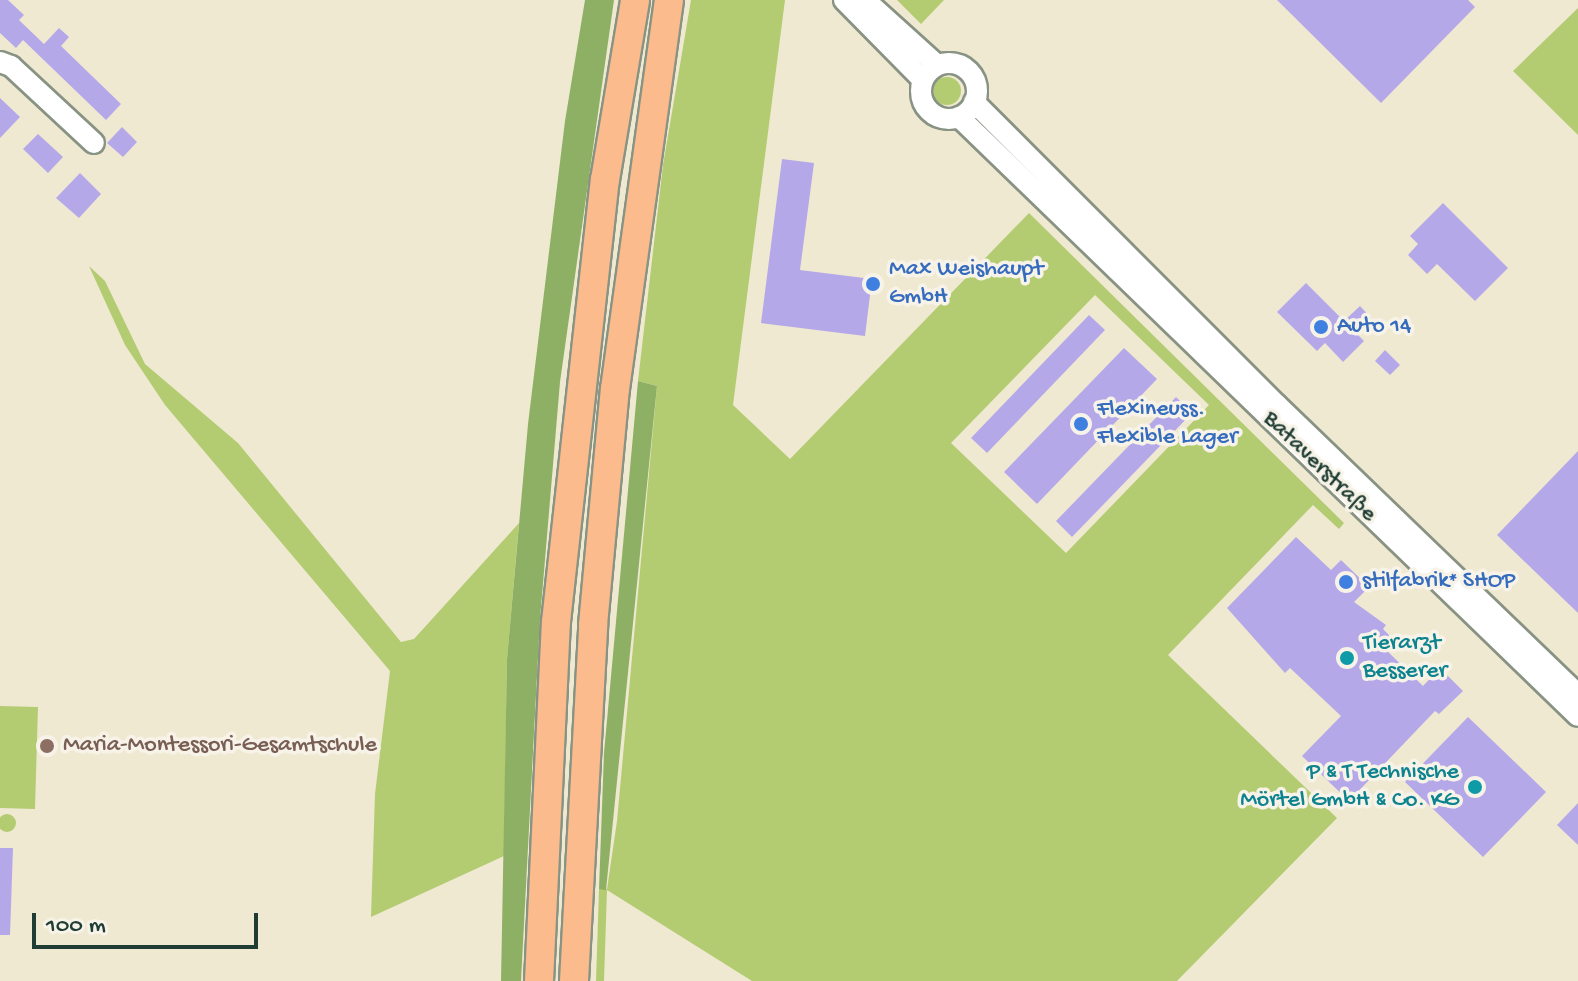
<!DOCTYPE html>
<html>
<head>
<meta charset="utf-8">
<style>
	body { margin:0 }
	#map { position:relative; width:1578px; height:981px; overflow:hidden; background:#f0e9d2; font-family:"Gochi Hand",sans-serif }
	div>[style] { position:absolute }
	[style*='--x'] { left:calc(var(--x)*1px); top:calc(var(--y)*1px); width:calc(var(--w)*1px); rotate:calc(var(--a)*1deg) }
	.green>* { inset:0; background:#b3cc72 }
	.round { border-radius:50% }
	.forest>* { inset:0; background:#8eb064 }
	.building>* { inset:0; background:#b5a8e8 }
	.roads { filter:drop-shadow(2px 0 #889383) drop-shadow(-2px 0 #889383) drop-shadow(0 2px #889383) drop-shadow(0 -2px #889383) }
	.minor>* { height:20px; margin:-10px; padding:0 10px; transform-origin:10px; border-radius:10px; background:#fff }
	.minor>.ring { margin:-10px; padding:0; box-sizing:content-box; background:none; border:20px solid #fff; border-radius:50% }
	.highway>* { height:28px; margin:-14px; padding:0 14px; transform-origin:14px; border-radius:14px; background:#fbbb8c }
	.dots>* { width:22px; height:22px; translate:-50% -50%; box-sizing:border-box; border:4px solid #f7f3e8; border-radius:50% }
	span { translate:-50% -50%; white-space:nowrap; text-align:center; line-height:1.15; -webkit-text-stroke:7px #f7f3e8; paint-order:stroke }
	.shop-label { font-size:24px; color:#366cbe }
	.left { translate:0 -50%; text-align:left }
	.street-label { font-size:24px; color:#1f3d34 }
	.culture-label { font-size:24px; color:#0d838f }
	.right { translate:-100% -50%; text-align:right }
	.education-label { font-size:24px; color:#785e54 }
	.scale { position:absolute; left:32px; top:913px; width:226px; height:36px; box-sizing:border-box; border:4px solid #1f3d34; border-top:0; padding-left:10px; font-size:24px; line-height:28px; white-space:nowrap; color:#1f3d34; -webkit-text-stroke:6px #f7f3e8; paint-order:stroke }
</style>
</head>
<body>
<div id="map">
	<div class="green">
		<i style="clip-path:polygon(evenodd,691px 0,785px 0,733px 405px,790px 459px,1029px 213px,1344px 523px,1339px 529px,1313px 505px,1168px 655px,1337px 818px,1177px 981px,752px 981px,607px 890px,604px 981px,596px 981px,599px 889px,607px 889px,617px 821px,657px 386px,638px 381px,663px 165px,691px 0,1095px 295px,1209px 405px,1066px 553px,951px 443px,1095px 295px)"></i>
		<i style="clip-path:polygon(897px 0,944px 0,921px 24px)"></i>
		<i style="clip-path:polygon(1578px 8px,1578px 135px,1513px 71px)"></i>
		<i class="round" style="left:933px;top:77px;width:28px;height:28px"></i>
		<i style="clip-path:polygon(89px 266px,105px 281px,145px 364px,238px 443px,401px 642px,414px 639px,519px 523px,507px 659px,504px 856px,371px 917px,375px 794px,390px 671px,165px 405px,125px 345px)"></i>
		<i style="clip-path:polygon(0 706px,38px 707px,35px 809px,0 808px)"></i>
		<i class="round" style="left:-2px;top:814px;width:18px;height:18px"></i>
	</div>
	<div class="forest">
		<i style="clip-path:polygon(585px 0,614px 0,560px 382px,540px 619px,521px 981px,501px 981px,507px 659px,528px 424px,565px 121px)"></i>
		<i style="clip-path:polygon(638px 381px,657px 386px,606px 890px,599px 889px,604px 753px)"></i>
	</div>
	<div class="building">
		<i style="clip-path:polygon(0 0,8px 0,24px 15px,19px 20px,44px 44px,59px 28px,69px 37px,61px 46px,121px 104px,106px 120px,23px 40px,16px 48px,0 33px)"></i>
		<i style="clip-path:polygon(1277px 0,1468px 0,1475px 7px,1381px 103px)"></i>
		<i style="clip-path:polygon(0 98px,20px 117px,0 138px)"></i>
		<i style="clip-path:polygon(122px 127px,137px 142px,123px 157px,107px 143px)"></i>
		<i style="clip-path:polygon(38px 134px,63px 157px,48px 173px,23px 149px)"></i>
		<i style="clip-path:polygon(782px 159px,814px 163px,800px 270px,872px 279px,865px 336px,761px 323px)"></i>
		<i style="clip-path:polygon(80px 173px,101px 194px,79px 218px,56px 198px)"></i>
		<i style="clip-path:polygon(1443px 203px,1508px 268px,1475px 301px,1437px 264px,1427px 274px,1408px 255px,1418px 244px,1410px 236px)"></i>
		<i style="clip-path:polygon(1306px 283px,1344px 321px,1360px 306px,1372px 319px,1356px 333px,1364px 341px,1343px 362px,1325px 343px,1317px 351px,1277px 312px)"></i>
		<i style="clip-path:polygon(1089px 315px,1105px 330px,987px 453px,971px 438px)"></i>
		<i style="clip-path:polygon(1124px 348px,1157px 379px,1037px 504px,1004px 472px)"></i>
		<i style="clip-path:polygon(1385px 350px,1400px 365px,1390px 375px,1375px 361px)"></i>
		<i style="clip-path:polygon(1176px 397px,1192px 413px,1072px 537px,1056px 521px)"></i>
		<i style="clip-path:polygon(1578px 451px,1578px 613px,1497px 535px)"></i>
		<i style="clip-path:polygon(1296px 537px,1331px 570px,1341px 560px,1369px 587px,1354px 602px,1386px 625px,1383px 629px,1390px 636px,1381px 645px,1423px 686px,1440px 668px,1463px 691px,1439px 714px,1435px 711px,1349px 801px,1302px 756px,1341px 716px,1290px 668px,1285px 673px,1227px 608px)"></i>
		<i style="clip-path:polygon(1468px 717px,1546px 792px,1483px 857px,1405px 782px)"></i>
		<i style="clip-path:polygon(1578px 803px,1578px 845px,1557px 825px)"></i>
		<i style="clip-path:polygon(0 848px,13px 848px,10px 935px,0 935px)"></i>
	</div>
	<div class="roads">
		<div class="minor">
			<i style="--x:844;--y:0;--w:112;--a:45.4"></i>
			<i style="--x:865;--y:0;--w:97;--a:42.1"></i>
			<i style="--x:0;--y:62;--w:12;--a:20"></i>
			<i style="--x:11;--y:66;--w:113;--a:42.9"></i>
			<i class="ring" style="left:921px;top:63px;width:36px;height:36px"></i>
			<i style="--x:974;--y:102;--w:427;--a:45"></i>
			<i style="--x:1276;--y:404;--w:419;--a:43.9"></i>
			<i style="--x:959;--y:117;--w:861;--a:44.06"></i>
		</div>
		<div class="highway">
			<i style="--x:539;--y:981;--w:359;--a:-87.3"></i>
			<i style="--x:556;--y:622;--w:445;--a:-83.7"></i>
			<i style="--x:605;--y:180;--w:182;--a:-80.5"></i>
			<i style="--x:574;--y:981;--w:357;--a:-86.9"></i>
			<i style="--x:593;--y:625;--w:237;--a:-84.7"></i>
			<i style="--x:615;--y:389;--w:393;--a:-82.1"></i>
		</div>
	</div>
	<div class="dots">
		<i style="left:873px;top:284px;background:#3f7fe0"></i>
		<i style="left:1321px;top:327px;background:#3f7fe0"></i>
		<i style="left:1081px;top:424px;background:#3f7fe0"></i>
		<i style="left:1346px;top:582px;background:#3f7fe0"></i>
		<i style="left:1347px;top:658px;background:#0f9aa8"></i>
		<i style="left:47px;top:746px;background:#8d6e63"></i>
		<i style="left:1475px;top:787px;background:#0f9aa8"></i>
	</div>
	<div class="shop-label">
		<span class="left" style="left:889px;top:284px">Max Weishaupt<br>GmbH</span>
		<span class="left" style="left:1337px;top:327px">Auto 14</span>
		<span class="left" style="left:1097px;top:424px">Flexineuss.<br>Flexible Lager</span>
		<span class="left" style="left:1362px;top:582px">stilfabrik* SHOP</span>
	</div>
	<div class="street-label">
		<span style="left:1319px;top:467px;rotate:44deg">Bataverstraße</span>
	</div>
	<div class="culture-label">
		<span class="left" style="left:1363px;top:658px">Tierarzt<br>Besserer</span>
		<span class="right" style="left:1459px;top:787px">P &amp; T Technische<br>Mörtel GmbH &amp; Co. KG</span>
	</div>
	<div class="education-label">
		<span class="left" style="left:63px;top:746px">Maria-Montessori-Gesamtschule</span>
	</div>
	<div class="scale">100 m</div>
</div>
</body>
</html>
